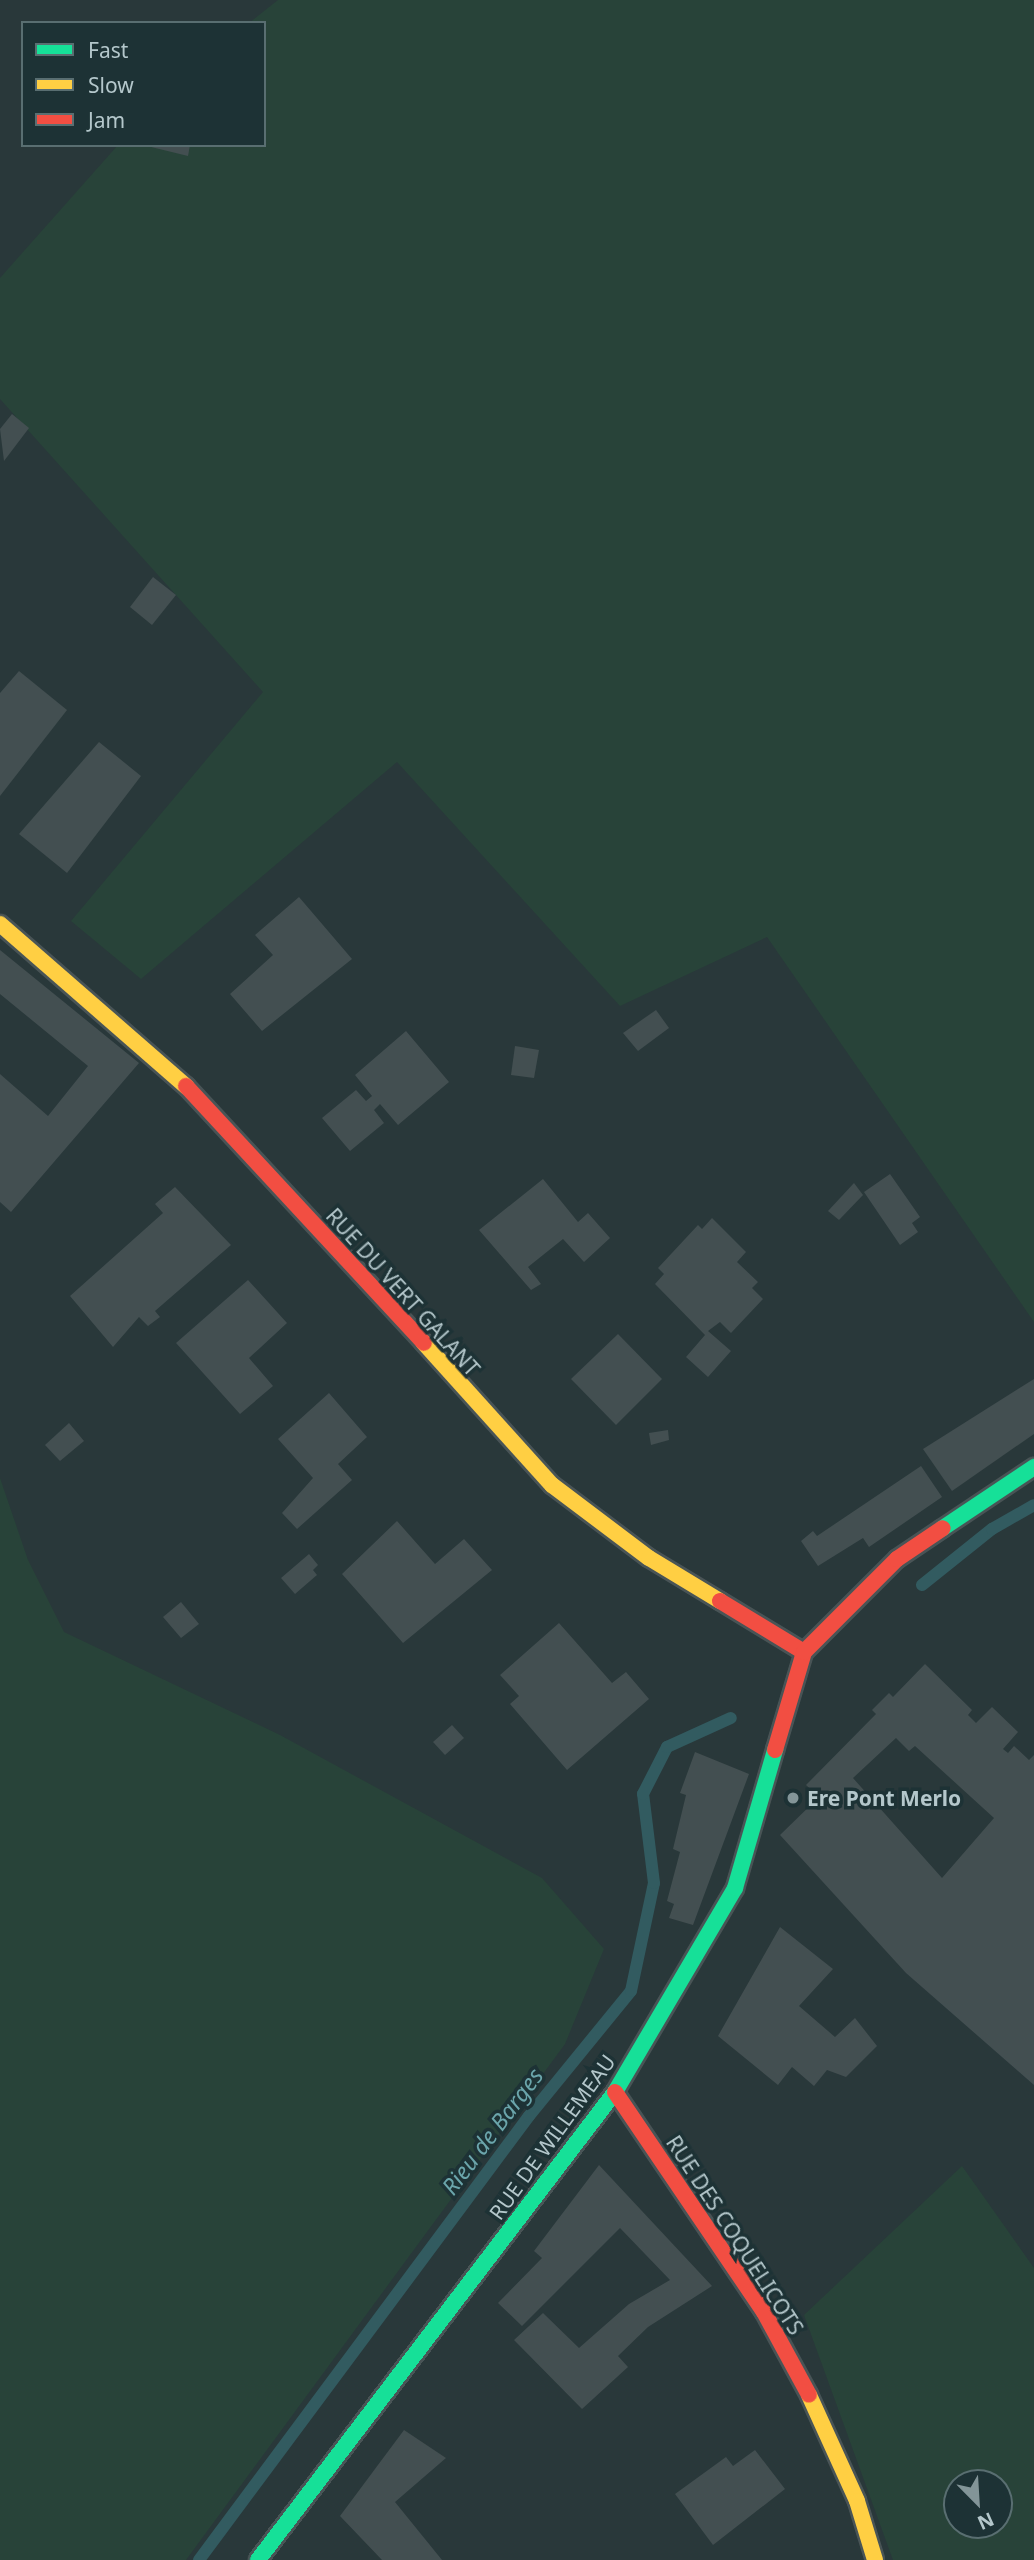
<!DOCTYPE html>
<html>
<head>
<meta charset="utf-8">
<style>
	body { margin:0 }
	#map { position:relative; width:1034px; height:2560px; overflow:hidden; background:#29383a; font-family:"Noto Sans",sans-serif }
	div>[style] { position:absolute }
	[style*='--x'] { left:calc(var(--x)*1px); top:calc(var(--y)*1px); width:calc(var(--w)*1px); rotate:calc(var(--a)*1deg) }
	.green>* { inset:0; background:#284339 }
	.stream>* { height:12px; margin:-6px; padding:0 6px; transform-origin:6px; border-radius:6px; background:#325b60 }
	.building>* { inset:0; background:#434f51 }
	.roads { filter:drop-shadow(2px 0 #495456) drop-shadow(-2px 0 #495456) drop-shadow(0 2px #495456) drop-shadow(0 -2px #495456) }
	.fast>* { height:16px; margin:-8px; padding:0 8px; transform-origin:8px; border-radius:8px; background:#16e098 }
	.slow>* { height:16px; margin:-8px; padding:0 8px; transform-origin:8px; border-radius:8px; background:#ffcf43 }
	.jam>* { height:16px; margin:-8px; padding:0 8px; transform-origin:8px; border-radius:8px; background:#f24e42 }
	.dots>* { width:19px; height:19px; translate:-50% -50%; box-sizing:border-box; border:4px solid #1d3235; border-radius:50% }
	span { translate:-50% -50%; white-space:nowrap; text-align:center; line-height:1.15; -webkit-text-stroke:7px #1d3235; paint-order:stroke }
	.street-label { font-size:21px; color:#b4c7cb }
	.poi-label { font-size:21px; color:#b4c7cb; font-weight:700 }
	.left { translate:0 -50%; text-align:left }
	.water-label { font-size:23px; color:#6ba5ab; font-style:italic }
	.legend { position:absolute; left:21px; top:21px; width:245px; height:126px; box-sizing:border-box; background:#1d3235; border:2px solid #596e71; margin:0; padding:9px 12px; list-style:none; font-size:21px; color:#b4c7cb }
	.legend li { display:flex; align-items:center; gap:14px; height:35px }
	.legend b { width:35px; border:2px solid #596e71 }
	.north { position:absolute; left:943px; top:2469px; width:70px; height:70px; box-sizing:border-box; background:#1d3235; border:2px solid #596e71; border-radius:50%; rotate:156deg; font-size:19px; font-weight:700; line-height:28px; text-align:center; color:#b4c7cb }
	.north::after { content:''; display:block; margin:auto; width:24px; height:32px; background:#839598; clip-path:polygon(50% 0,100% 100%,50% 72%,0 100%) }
</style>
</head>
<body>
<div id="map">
	<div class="green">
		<i style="clip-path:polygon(278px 0,1034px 0,1034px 1322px,767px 937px,620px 1006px,397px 762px,141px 979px,71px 921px,263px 692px,0 399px,0 278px,118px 145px,264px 145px,264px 23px,249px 23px)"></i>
		<i style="clip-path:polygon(0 1478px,28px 1560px,64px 1632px,280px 1735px,542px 1878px,604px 1949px,565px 2044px,186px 2560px,0 2560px)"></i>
		<i style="clip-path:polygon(evenodd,962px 2166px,1034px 2268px,1034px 2560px,893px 2560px,804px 2315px,962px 2166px,957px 2483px,999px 2483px,999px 2525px,957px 2525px,957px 2483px)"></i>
	</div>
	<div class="stream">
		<i style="--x:922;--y:1585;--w:90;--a:-38.7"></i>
		<i style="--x:992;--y:1529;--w:48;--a:-29.7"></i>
		<i style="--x:199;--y:2560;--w:553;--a:-53.38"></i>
		<i style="--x:529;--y:2116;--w:161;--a:-50.8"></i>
		<i style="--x:631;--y:1991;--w:110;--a:-78"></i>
		<i style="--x:654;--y:1883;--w:90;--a:-97"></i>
		<i style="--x:643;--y:1794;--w:53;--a:-62.9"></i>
		<i style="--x:667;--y:1747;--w:70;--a:-24.4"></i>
	</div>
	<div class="building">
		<i style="clip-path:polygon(143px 145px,190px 145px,188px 156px)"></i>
		<i style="clip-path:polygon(12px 414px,29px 428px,4px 461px,0 429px)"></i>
		<i style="clip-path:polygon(153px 577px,176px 595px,152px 625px,130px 607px)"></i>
		<i style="clip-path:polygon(19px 671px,67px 710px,0 796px,0 693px)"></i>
		<i style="clip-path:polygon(99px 742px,141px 776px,67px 873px,19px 834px)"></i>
		<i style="clip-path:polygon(299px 897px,352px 959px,262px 1031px,230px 994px,273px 955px,255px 935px)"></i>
		<i style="clip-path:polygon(0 950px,139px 1063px,11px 1212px,0 1202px,0 1074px,48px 1116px,88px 1066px,0 994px)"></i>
		<i style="clip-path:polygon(656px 1010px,669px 1028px,638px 1051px,623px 1033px)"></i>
		<i style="clip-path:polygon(406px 1031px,449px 1082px,398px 1125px,380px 1104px,374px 1110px,384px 1123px,350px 1151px,322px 1118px,356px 1090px,366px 1101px,372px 1096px,355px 1075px)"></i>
		<i style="clip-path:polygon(515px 1046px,539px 1050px,534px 1078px,511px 1075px)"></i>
		<i style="clip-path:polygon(890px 1174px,920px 1217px,912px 1223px,918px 1232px,900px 1245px,864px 1192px)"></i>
		<i style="clip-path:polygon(543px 1179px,578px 1222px,588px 1213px,610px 1238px,584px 1262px,563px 1239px,528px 1267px,541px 1284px,531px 1290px,479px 1230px)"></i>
		<i style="clip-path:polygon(854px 1183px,863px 1195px,839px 1220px,828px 1211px)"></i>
		<i style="clip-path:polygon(175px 1187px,231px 1245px,155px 1311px,160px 1317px,148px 1326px,139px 1317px,113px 1347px,70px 1296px,163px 1213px,155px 1204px)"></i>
		<i style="clip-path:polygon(712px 1218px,746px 1252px,737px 1262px,758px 1282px,752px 1288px,763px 1299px,731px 1333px,720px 1322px,708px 1331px,731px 1351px,708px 1377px,686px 1357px,705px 1335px,655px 1284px,664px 1274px,658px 1268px,698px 1225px,702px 1229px)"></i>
		<i style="clip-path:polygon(248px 1280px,287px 1323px,249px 1358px,273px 1386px,240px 1414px,176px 1343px)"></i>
		<i style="clip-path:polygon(618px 1334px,662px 1379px,616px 1425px,571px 1379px)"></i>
		<i style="clip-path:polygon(1034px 1379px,1034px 1434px,952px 1491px,923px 1449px)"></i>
		<i style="clip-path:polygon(329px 1393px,367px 1437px,338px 1464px,352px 1480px,297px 1529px,282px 1513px,313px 1478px,278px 1439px)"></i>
		<i style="clip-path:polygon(69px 1423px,84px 1441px,60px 1461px,45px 1445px)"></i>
		<i style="clip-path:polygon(668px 1430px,669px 1440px,651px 1445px,649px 1433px)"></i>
		<i style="clip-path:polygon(921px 1466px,942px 1497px,869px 1547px,863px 1538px,818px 1566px,801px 1541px,813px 1531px,817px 1536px)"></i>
		<i style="clip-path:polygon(397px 1521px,435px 1564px,464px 1539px,492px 1570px,403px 1643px,342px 1574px)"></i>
		<i style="clip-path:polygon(309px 1554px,318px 1565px,313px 1570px,317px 1575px,295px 1594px,281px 1578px)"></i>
		<i style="clip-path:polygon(181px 1602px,199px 1624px,181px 1638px,163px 1617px)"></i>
		<i style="clip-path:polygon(559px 1623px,612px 1683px,626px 1672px,649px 1699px,567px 1770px,510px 1704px,519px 1696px,500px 1675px)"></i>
		<i style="clip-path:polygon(evenodd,925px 1664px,972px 1710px,968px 1715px,976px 1723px,992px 1707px,1018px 1732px,1003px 1749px,1008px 1753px,1014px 1746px,1029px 1760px,1034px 1755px,1034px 2085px,906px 1973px,780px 1835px,819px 1797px,806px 1785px,876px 1714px,872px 1710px,889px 1693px,893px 1697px,925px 1664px,896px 1738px,909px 1751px,915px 1746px,994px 1818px,942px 1878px,853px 1778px,896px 1738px)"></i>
		<i style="clip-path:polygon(452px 1725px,464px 1738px,445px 1755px,433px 1742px)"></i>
		<i style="clip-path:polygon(695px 1752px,749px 1774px,693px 1925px,669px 1918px,674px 1904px,667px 1901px,680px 1852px,673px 1849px,686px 1795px,680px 1793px)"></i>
		<i style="clip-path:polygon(780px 1927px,833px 1969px,799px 2006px,835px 2037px,855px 2018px,877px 2046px,846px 2077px,827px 2070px,814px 2086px,792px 2067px,778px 2085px,718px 2036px)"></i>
		<i style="clip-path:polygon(599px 2165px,712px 2286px,648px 2327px,618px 2356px,628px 2367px,582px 2409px,514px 2340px,543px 2313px,579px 2348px,629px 2304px,670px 2280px,620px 2228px,522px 2326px,498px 2303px,542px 2258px,534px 2251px)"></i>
		<i style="clip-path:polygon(404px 2430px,446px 2458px,395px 2502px,442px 2560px,382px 2560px,340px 2516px)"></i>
		<i style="clip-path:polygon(755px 2450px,785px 2489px,713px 2545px,675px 2494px,726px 2457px,733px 2466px)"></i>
	</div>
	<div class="roads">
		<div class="fast">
			<i style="--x:943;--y:1528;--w:110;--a:-33.8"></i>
			<i style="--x:258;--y:2560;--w:589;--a:-52.66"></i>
			<i style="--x:615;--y:2092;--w:237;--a:-59.5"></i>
			<i style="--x:735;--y:1888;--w:144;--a:-73.8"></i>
		</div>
		<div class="slow">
			<i style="--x:0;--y:924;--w:247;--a:41.1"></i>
			<i style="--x:424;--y:1343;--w:191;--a:48"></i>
			<i style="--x:552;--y:1485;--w:121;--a:37"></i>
			<i style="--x:649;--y:1558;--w:83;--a:31.2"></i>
			<i style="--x:809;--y:2395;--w:116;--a:65.6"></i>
			<i style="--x:857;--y:2501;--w:62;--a:73"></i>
		</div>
		<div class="jam">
			<i style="--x:186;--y:1086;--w:350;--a:47.2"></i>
			<i style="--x:720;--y:1601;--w:98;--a:31.3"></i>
			<i style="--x:775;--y:1750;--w:102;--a:-73.5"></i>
			<i style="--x:804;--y:1652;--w:132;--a:-45"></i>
			<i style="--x:897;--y:1559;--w:55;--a:-34"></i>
			<i style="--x:615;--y:2092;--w:266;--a:55.9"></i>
			<i style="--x:764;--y:2312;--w:94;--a:61.5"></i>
		</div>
	</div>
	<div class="dots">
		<i style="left:793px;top:1798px;background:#839598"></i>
	</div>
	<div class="street-label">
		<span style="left:403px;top:1292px;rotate:48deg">RUE DU VERT GALANT</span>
		<span style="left:552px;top:2137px;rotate:-54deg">RUE DE WILLEMEAU</span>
		<span style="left:735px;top:2235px;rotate:57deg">RUE DES COQUELICOTS</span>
	</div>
	<div class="poi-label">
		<span class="left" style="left:807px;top:1798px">Ere Pont Merlo</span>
	</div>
	<div class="water-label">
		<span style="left:492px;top:2131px;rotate:-53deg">Rieu de Barges</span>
	</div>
	<ul class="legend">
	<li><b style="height:9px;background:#16e098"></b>Fast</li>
	<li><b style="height:9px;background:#ffcf43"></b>Slow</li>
	<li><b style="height:9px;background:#f24e42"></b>Jam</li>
	</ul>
	<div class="north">N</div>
</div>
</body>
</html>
